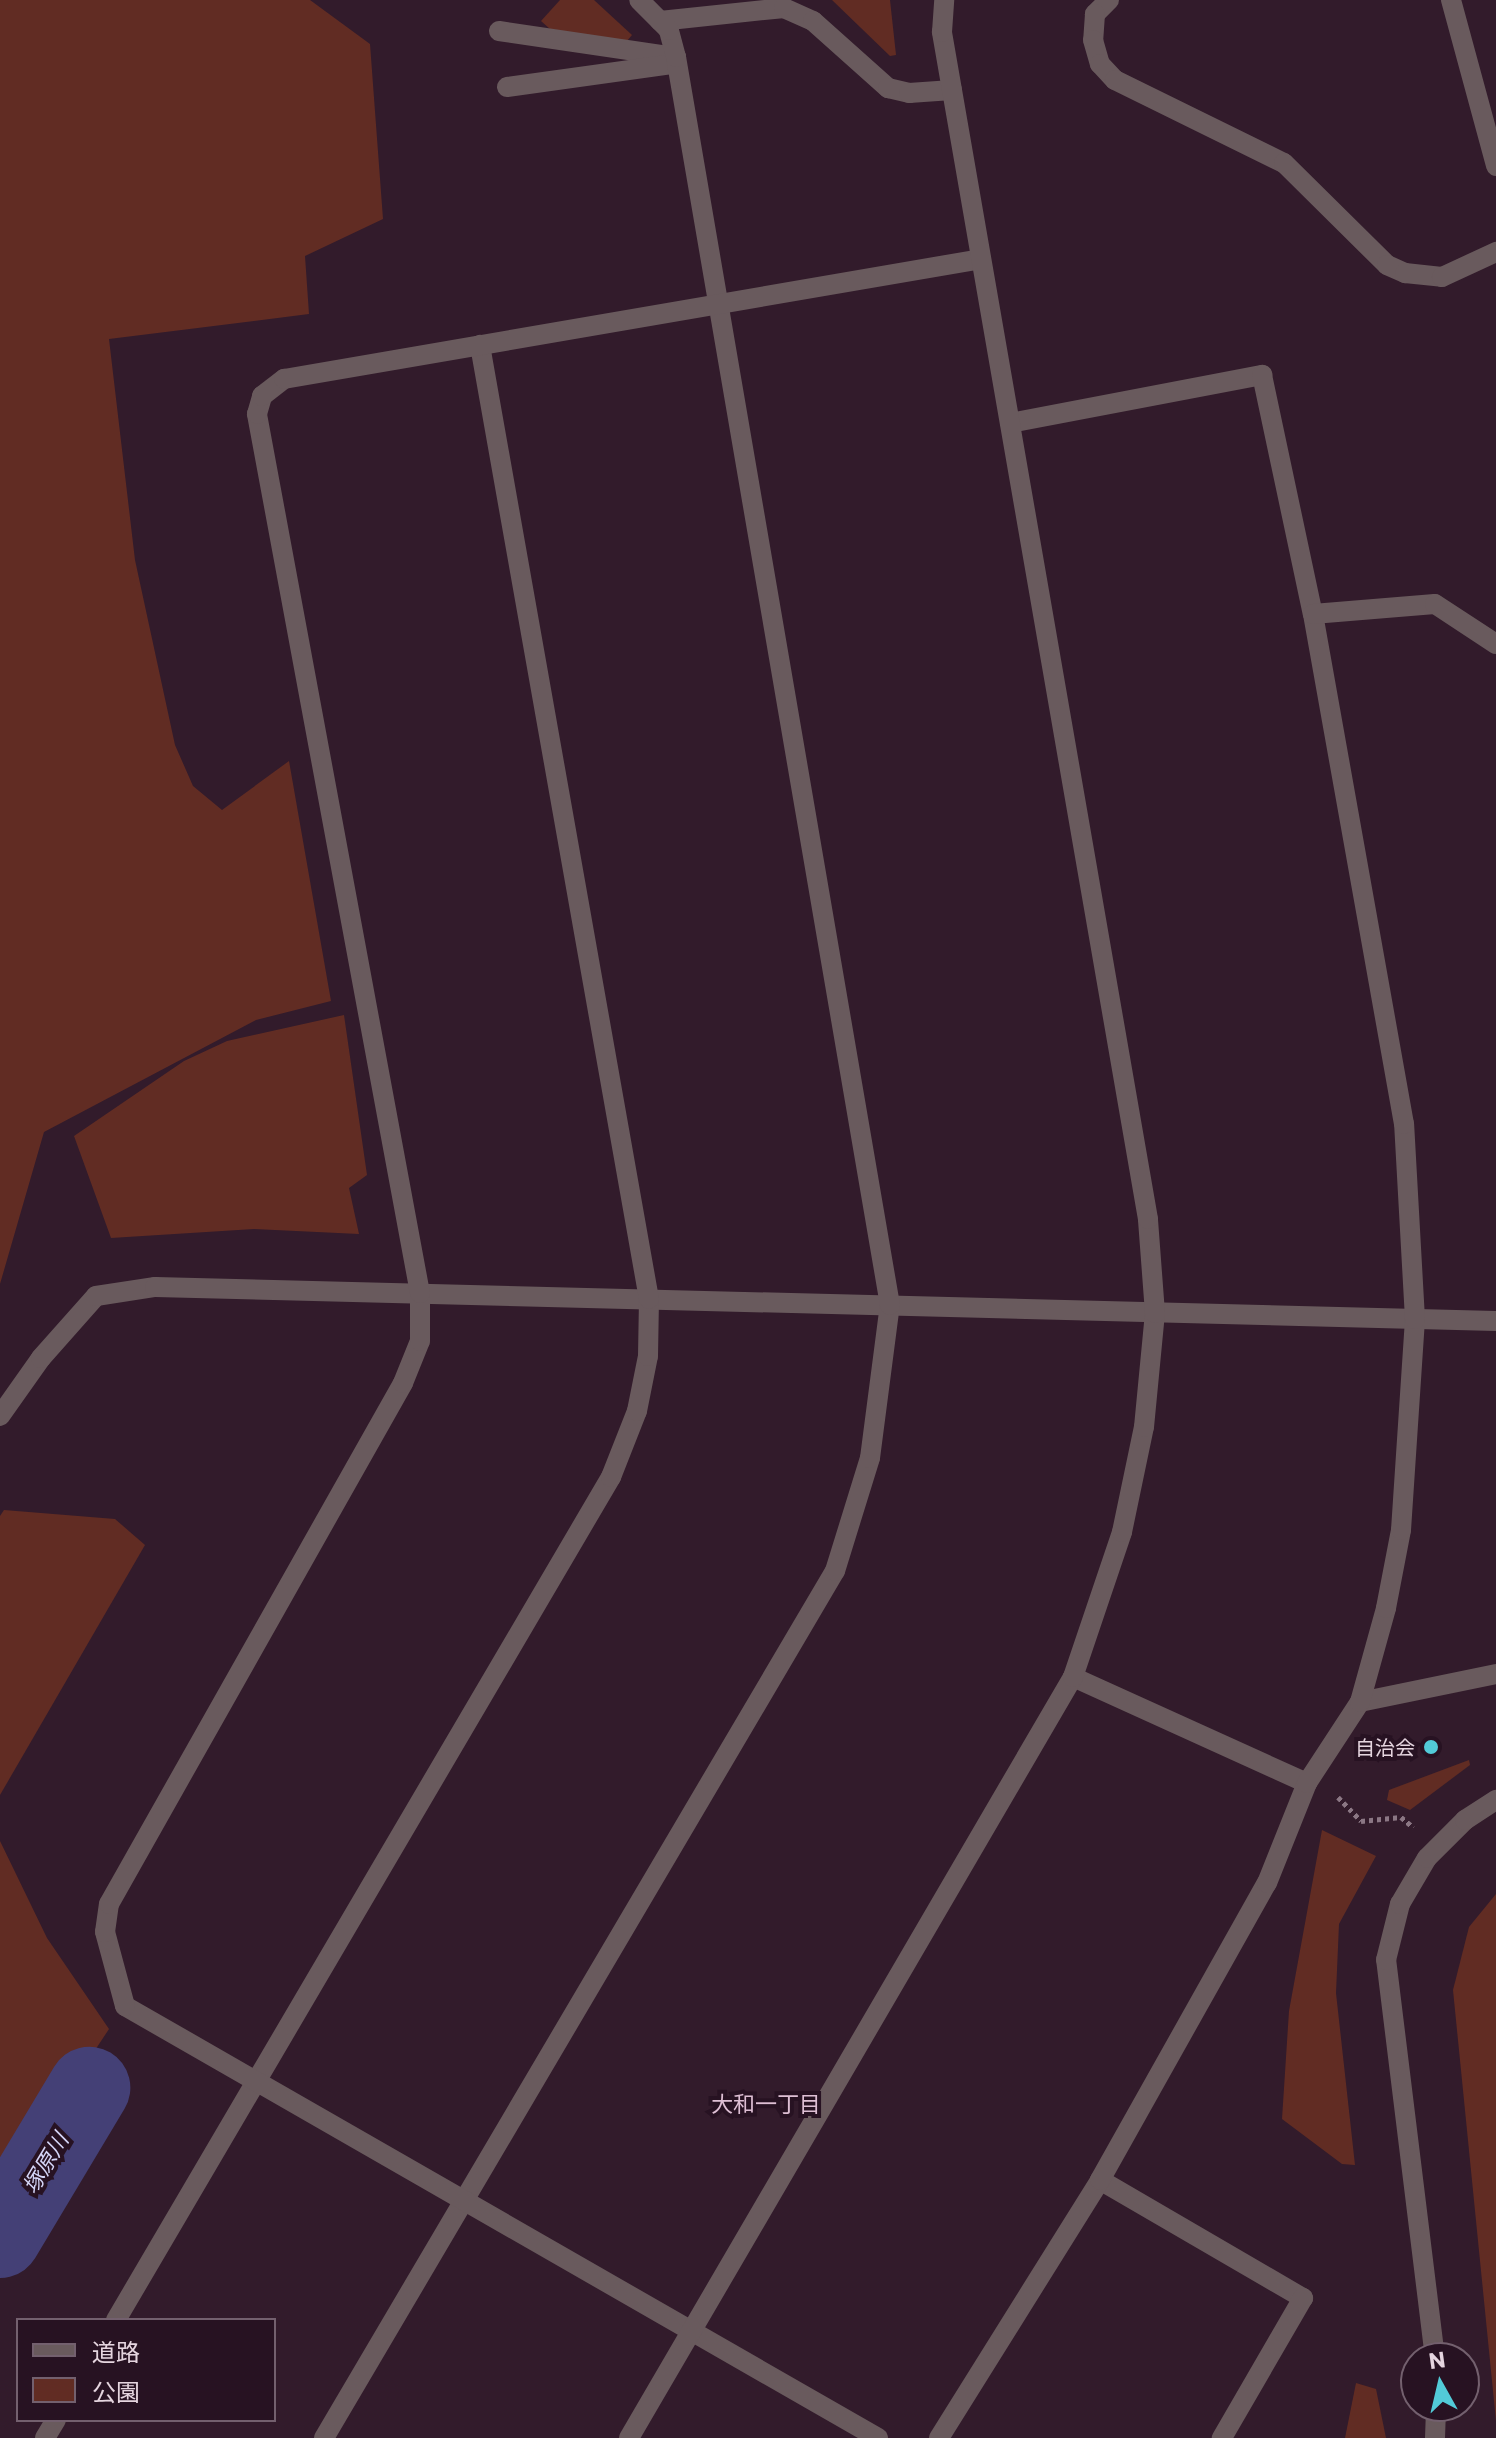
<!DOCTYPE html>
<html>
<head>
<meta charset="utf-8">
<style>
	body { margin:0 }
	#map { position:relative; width:1496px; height:2438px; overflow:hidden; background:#321b2b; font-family:Commissioner,"Noto Sans JP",sans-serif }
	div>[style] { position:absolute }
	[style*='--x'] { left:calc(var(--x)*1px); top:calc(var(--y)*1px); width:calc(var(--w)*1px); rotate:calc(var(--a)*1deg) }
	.green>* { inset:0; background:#612c23 }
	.river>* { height:82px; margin:-41px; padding:0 41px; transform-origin:41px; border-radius:41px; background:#444076 }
	.path>* { height:5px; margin-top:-2.5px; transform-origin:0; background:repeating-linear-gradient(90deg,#8b7784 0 4px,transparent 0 8px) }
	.service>* { height:20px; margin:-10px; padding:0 10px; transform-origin:10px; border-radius:10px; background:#695a5d }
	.minor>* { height:20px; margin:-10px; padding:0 10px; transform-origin:10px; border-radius:10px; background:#695a5d }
	.tertiary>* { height:20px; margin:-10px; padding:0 10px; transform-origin:10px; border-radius:10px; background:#695a5d }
	.dots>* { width:22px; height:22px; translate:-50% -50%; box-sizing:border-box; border:4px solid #271222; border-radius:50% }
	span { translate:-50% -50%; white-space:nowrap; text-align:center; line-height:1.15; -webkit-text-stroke:8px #271222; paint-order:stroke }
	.poi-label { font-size:20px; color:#e5d5df }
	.right { translate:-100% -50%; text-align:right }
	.neighbourhood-label { font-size:22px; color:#debfd4 }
	.water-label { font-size:22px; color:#d5d6f8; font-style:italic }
	.legend { position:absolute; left:16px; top:2318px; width:260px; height:104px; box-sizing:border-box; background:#271222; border:2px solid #73606e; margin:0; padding:10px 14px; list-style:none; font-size:24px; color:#e5d5df }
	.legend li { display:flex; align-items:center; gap:16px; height:40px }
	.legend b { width:40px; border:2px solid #73606e }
	.north { position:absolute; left:1400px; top:2342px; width:80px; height:80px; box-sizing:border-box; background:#271222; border:2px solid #73606e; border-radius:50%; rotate:352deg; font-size:22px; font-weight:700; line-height:32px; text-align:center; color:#e5d5df }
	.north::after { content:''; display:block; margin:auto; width:28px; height:36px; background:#52cbd8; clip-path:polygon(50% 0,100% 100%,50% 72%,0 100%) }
</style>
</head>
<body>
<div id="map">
	<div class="green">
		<i style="clip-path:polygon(0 0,310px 0,370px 44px,383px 219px,305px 256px,309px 314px,109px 339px,135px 560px,175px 745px,193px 786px,222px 810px,289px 761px,331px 1001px,256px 1020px,44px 1132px,0 1284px)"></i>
		<i style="clip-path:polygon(560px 0,594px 0,632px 35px,627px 41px,550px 29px,541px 21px)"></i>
		<i style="clip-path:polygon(832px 0,890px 0,896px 55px,890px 56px)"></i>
		<i style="clip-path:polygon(344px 1015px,367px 1175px,349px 1188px,359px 1234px,254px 1229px,111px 1238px,74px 1136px,184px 1061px,227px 1041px)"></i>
		<i style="clip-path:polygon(4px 1510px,115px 1519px,145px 1545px,0 1795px,0 1516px)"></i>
		<i style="clip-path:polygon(1469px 1760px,1470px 1765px,1410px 1810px,1387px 1800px,1389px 1790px)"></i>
		<i style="clip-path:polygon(1322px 1830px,1376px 1856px,1339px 1924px,1336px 1993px,1355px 2165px,1342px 2164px,1282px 2119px,1289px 2011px)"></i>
		<i style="clip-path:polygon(0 1841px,47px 1938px,109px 2029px,0 2194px)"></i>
		<i style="clip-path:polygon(1496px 1894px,1496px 2421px,1453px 1990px,1469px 1927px)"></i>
		<i style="clip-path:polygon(1356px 2383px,1376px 2389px,1386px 2438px,1345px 2438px)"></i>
	</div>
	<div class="river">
		<i style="--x:0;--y:2237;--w:174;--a:-59.1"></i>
	</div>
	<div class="path">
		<i style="--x:1338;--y:1797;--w:33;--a:46"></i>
		<i style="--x:1361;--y:1821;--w:40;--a:-5.7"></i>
		<i style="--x:1401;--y:1817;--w:16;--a:40"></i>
	</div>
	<div class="service">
		<i style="--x:660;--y:21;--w:125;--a:-6"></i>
		<i style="--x:784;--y:8;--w:32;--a:24"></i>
		<i style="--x:813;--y:21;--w:101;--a:41.8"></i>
		<i style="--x:888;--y:88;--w:22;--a:13"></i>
		<i style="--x:909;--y:93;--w:43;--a:-4"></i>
		<i style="--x:499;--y:31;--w:179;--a:8.4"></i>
		<i style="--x:507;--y:87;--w:168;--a:-7.9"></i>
	</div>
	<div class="minor">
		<i style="--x:1109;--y:0;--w:20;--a:135"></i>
		<i style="--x:1095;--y:14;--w:26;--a:94"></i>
		<i style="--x:1093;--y:40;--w:25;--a:74"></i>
		<i style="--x:1100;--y:64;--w:22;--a:47"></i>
		<i style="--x:1115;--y:80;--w:188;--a:26.2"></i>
		<i style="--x:1284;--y:163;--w:145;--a:44.7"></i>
		<i style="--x:1387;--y:265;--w:20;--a:24"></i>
		<i style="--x:1405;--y:273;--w:37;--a:6"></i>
		<i style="--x:1442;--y:277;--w:60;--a:-24.8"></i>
		<i style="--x:1451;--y:0;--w:172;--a:74.8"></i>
		<i style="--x:1010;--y:423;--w:257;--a:-10.8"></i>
		<i style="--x:1262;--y:375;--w:244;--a:78"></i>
		<i style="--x:0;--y:1416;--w:71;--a:-54.7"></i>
		<i style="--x:41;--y:1358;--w:83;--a:-48.4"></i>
		<i style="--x:96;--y:1296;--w:60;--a:-8.7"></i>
		<i style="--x:155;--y:1287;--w:1341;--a:1.45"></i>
		<i style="--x:1073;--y:1677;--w:257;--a:24.4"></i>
		<i style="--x:1360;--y:1702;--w:139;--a:-11.6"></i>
		<i style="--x:1100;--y:2180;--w:235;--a:30.2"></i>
		<i style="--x:1303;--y:2298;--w:162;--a:120.1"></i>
		<i style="--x:116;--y:2320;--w:978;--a:-59.58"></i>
		<i style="--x:611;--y:1477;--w:71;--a:-68.5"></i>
		<i style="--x:637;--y:1411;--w:56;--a:-78.7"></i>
		<i style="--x:648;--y:1356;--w:57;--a:-89"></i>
		<i style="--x:649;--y:1299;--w:969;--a:-100.05"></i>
		<i style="--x:45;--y:2438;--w:21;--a:-59"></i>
		<i style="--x:324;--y:2438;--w:1006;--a:-59.49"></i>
		<i style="--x:835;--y:1571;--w:118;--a:-72.8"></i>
		<i style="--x:870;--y:1458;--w:154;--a:-82.6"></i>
		<i style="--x:890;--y:1305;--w:1266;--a:-99.73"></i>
		<i style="--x:676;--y:57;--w:28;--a:-105"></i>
		<i style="--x:669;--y:30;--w:42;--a:-135"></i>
		<i style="--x:878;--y:2438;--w:868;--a:-150.16"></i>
		<i style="--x:125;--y:2006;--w:77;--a:-105.1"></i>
		<i style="--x:105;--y:1932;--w:28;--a:-82"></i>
		<i style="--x:109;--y:1904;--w:598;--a:-60.56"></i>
		<i style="--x:403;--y:1383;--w:45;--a:-68"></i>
		<i style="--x:420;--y:1341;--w:48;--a:-90"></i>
		<i style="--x:420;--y:1293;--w:894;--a:-100.51"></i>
		<i style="--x:257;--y:414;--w:19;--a:-74"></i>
		<i style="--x:262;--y:396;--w:28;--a:-38"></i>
		<i style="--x:284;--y:379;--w:707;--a:-9.77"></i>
		<i style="--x:939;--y:2438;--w:304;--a:-58"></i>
		<i style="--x:1100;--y:2180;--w:341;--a:-60.7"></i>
		<i style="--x:1267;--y:1883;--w:108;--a:-68.2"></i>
		<i style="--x:1307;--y:1783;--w:97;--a:-56.8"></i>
		<i style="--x:1360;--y:1702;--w:98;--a:-74.5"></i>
		<i style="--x:1386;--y:1608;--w:79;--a:-79.1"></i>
		<i style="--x:1401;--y:1530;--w:211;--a:-86.2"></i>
		<i style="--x:1415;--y:1319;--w:195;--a:-93.2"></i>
		<i style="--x:1404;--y:1124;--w:518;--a:-100.12"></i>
		<i style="--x:1313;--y:614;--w:122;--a:-4.7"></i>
		<i style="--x:1435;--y:604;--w:73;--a:33.3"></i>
	</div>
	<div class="tertiary">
		<i style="--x:1435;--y:2358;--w:401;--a:-97"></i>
		<i style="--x:1386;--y:1960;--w:58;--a:-76"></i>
		<i style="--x:1400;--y:1904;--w:53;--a:-59.6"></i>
		<i style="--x:1427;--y:1858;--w:54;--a:-45"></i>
		<i style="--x:1465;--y:1820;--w:37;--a:-33"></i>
		<i style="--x:629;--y:2438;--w:881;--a:-59.74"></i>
		<i style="--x:1073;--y:1677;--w:153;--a:-71.3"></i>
		<i style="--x:1122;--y:1532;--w:107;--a:-78.2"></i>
		<i style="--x:1144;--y:1427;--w:115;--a:-84.5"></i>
		<i style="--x:1155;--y:1313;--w:94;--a:-94.3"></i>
		<i style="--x:1148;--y:1219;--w:1205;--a:-99.85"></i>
		<i style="--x:942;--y:32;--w:32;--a:-86"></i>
		<i style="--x:1435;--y:2438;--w:32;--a:-88"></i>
	</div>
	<div class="dots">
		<i style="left:1431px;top:1747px;background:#52cbd8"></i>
	</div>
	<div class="poi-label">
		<span class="right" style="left:1415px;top:1747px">自治会</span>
	</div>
	<div class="neighbourhood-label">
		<span style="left:766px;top:2104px">大和一丁目</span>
	</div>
	<div class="water-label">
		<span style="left:45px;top:2163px;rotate:-59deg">塚原川</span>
	</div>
	<ul class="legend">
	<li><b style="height:10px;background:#695a5d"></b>道路</li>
	<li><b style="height:22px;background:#612c23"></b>公園</li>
	</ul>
	<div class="north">N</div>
</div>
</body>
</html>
